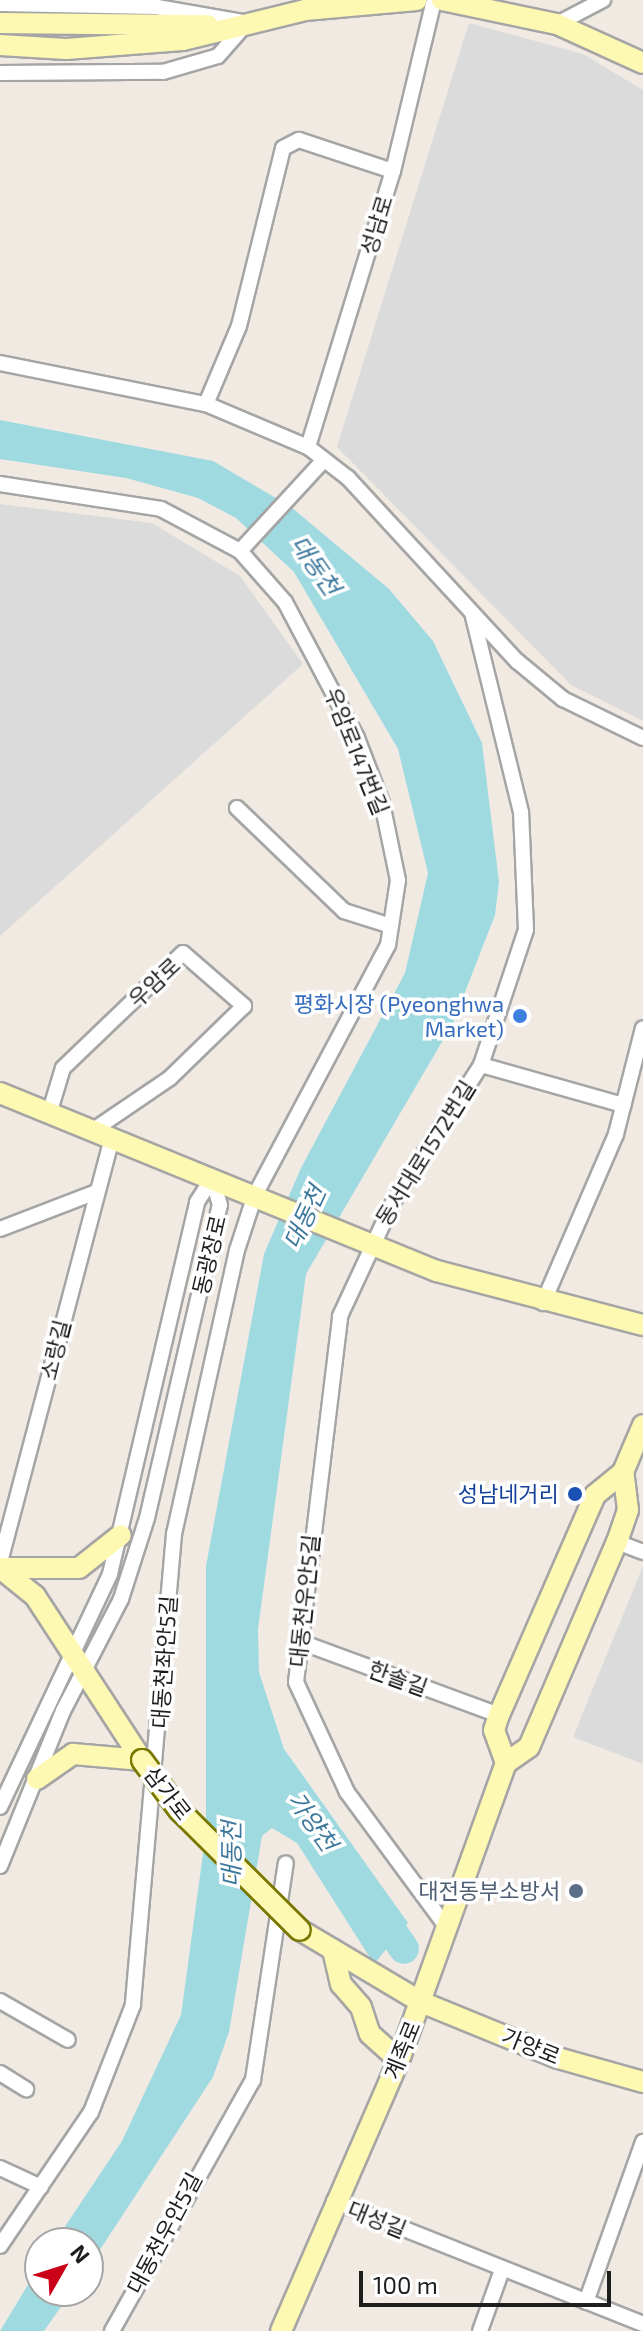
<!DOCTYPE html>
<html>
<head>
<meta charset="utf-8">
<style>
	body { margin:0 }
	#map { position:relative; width:643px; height:2331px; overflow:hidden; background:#f0eae3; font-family:"Exo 2","Noto Sans KR",sans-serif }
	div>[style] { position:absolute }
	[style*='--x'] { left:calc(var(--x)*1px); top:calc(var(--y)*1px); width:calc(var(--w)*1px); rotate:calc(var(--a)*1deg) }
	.residential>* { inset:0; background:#dcdbdb }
	.water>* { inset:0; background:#a0dae1 }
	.river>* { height:30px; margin:-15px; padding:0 15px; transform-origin:15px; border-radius:15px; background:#a0dae1 }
	.roads { filter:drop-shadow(2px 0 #a5a5a5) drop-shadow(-2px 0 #a5a5a5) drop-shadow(0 2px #a5a5a5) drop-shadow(0 -2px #a5a5a5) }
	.street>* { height:14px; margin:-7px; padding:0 7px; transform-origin:7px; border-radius:7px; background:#fff }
	.secondary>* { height:20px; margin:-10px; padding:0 10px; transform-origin:10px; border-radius:10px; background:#fef9b2 }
	.bridges { filter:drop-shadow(2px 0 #797700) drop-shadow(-2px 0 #797700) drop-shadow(0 2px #797700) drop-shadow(0 -2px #797700) }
	.secondary-bridge>* { height:20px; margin:-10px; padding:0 10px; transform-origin:10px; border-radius:10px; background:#fef9b2 }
	.dots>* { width:22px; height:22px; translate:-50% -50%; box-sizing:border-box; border:4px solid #fff; border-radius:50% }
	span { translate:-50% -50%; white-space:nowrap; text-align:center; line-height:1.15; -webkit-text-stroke:7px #fff; paint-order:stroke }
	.street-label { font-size:22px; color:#1e1e1e }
	.shop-label { font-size:22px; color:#366cbe }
	.right { translate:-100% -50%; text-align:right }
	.transit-label { font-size:22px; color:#164399 }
	.service-label { font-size:22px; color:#4e5e75 }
	.water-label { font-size:24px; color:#3c789c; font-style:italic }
	.north { position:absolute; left:24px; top:2227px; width:80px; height:80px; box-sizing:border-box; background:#fff; border:2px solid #a5a5a5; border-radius:50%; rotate:51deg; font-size:22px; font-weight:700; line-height:32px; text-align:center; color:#1e1e1e }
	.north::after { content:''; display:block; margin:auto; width:28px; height:36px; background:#cb0019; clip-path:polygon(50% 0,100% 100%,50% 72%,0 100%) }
	.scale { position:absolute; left:359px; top:2271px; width:252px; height:36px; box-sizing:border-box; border:4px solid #1e1e1e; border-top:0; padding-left:10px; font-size:24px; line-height:28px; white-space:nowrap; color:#1e1e1e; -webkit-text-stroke:6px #fff; paint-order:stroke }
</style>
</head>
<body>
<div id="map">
	<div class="residential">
		<i style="clip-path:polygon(469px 23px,583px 54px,643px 90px,643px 721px,571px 685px,337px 447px)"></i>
		<i style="clip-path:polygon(0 504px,152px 523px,240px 576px,303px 664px,0 936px)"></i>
		<i style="clip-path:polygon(643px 1566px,643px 1764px,573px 1737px)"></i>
	</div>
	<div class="water">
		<i style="clip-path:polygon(0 420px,213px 461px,291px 507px,389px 589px,433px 641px,482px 743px,499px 882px,495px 915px,453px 1023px,306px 1274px,258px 1629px,259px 1672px,284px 1749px,408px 1923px,374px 1964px,297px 1843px,272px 1828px,262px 1836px,229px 2032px,213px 2077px,88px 2268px,88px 2243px,54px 2243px,122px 2141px,181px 2015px,206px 1832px,206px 1566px,264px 1254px,301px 1168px,405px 973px,428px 873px,398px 749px,294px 572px,236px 518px,198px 498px,126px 478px,0 459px)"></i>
		<i style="clip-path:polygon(40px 2265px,40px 2291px,72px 2291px,44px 2331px,0 2331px)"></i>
	</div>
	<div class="river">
		<i style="--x:374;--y:1905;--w:53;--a:55.7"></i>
	</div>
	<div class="roads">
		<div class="street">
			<i style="--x:0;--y:4;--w:157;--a:1.1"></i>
			<i style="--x:157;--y:7;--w:87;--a:9.9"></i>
			<i style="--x:557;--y:24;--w:52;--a:-27.6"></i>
			<i style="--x:0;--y:73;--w:163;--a:-0.4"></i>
			<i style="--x:163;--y:72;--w:57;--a:-16.2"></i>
			<i style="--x:218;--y:56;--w:43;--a:-48.8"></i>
			<i style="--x:0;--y:363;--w:210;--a:11.3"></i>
			<i style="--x:206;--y:404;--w:111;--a:22.9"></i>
			<i style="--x:308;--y:447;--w:51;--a:37.8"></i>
			<i style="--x:348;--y:478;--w:249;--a:47.3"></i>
			<i style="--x:517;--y:661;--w:60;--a:39.6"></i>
			<i style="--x:563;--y:699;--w:89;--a:26"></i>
			<i style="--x:206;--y:404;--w:85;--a:-67.1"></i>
			<i style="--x:239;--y:326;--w:183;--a:-76.1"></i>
			<i style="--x:283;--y:148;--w:18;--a:-27"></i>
			<i style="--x:299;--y:140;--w:99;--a:18.3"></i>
			<i style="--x:308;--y:447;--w:289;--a:-72.9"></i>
			<i style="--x:393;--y:171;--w:176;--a:-76.5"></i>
			<i style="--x:0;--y:484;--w:163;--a:8.8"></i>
			<i style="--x:161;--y:509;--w:89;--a:28"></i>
			<i style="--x:240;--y:551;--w:68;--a:48.6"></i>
			<i style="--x:285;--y:602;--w:154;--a:62.1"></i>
			<i style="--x:357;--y:738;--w:70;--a:69"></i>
			<i style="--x:382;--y:803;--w:79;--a:78.3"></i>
			<i style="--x:398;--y:880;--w:66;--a:98.7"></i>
			<i style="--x:388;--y:945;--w:283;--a:118"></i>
			<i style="--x:255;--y:1195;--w:58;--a:108.1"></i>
			<i style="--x:237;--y:1250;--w:291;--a:102.5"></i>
			<i style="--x:174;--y:1534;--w:473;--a:95"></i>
			<i style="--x:133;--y:2005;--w:115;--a:111.4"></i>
			<i style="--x:91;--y:2112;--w:162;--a:124.2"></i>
			<i style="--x:240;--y:551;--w:124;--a:-47.3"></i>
			<i style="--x:237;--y:808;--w:149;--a:43.9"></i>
			<i style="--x:344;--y:911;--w:49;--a:17.7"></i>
			<i style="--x:481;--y:1065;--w:148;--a:15.7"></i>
			<i style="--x:49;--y:1114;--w:48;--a:-73.1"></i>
			<i style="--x:63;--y:1068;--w:166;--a:-43.8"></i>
			<i style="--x:183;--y:953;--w:81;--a:41"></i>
			<i style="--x:244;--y:1006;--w:103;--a:135.8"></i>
			<i style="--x:170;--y:1078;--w:94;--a:145.8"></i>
			<i style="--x:0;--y:1229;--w:101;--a:-21"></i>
			<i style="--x:543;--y:1303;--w:184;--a:-66.6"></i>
			<i style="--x:616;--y:1134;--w:109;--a:-75.7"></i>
			<i style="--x:617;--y:1542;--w:28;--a:21"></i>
			<i style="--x:0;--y:1562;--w:438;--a:-75.2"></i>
			<i style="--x:298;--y:1641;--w:214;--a:20.2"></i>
			<i style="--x:0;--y:1807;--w:258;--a:-64.7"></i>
			<i style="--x:110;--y:1574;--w:382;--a:-76.8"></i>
			<i style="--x:197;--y:1202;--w:27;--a:-57"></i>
			<i style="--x:0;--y:1866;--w:167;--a:-67.9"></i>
			<i style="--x:63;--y:1711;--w:126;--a:-62.6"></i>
			<i style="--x:121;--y:1599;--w:85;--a:-72.2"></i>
			<i style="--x:147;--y:1518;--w:321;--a:-76.9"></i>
			<i style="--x:220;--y:1205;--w:27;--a:-107"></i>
			<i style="--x:445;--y:1925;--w:165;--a:-126.4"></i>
			<i style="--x:347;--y:1792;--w:121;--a:-114.9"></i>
			<i style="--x:296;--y:1682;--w:369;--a:-83.1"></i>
			<i style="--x:340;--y:1316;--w:128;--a:-65"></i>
			<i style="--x:394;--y:1200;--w:161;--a:-57.2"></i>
			<i style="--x:481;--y:1065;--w:142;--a:-71.6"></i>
			<i style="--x:526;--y:930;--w:118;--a:-92.4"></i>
			<i style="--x:521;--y:812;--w:202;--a:-103.8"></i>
			<i style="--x:0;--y:2001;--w:78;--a:29.8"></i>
			<i style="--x:0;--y:2073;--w:31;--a:32"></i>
			<i style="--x:0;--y:2168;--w:45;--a:24.9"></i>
			<i style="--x:334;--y:2201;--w:333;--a:21.7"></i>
			<i style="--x:586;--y:2302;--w:170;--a:-70.4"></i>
			<i style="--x:112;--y:2331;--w:288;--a:-60.7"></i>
			<i style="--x:253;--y:2080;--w:219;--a:-81.4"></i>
			<i style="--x:480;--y:2331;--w:65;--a:-70.2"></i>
		</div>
		<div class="secondary">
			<i style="--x:442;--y:0;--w:117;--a:11.8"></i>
			<i style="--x:557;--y:24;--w:94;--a:24.4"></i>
			<i style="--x:0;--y:23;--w:208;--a:0.6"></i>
			<i style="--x:0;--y:45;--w:66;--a:3.5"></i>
			<i style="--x:66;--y:49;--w:117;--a:-4.4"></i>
			<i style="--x:183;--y:40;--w:126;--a:-13.8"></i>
			<i style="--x:305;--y:10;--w:112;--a:-5.1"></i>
			<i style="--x:0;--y:1093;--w:472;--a:22.2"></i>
			<i style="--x:437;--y:1271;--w:213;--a:14.7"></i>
			<i style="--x:0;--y:1568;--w:45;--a:38.7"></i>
			<i style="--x:35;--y:1596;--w:196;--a:56.9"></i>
			<i style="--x:2;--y:1568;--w:77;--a:0"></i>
			<i style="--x:79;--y:1568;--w:53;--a:-38.2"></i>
			<i style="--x:506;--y:1763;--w:35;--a:-110"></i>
			<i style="--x:494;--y:1730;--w:16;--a:-72"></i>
			<i style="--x:499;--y:1715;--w:240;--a:-66.4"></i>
			<i style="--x:595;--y:1495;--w:36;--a:-39"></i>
			<i style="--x:623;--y:1472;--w:51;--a:-66.9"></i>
			<i style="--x:37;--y:1779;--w:44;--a:-34.8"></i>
			<i style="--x:73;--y:1754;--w:69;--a:5"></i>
			<i style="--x:300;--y:1930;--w:141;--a:30.8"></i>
			<i style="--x:421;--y:2002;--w:148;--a:22.2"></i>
			<i style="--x:558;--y:2058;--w:88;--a:15.8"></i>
			<i style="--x:333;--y:1950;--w:35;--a:77"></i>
			<i style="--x:341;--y:1984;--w:30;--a:49"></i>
			<i style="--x:361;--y:2007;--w:28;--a:72"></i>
			<i style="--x:370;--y:2034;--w:39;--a:42"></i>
			<i style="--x:281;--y:2331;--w:296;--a:-66.5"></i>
			<i style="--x:399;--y:2060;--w:316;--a:-70.2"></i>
			<i style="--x:506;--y:1763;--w:28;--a:-35"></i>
			<i style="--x:529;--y:1747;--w:223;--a:-66.8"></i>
			<i style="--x:617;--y:1542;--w:34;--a:-71"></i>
			<i style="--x:628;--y:1510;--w:38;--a:-97"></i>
		</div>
	</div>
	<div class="bridges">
		<div class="secondary-bridge">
			<i style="--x:142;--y:1760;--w:62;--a:53.5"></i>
			<i style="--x:179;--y:1810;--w:170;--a:44.8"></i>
		</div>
	</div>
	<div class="dots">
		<i style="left:520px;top:1016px;background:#3f7fe0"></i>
		<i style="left:575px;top:1494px;background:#1a4fb4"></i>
		<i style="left:576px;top:1891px;background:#5c6f8a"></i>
	</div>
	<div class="street-label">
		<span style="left:376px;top:225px;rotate:-73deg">성남로</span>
		<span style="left:357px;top:751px;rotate:68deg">우암로147번길</span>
		<span style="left:154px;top:982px;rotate:-43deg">우암로</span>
		<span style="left:425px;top:1153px;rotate:-58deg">동서대로1572번길</span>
		<span style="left:209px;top:1255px;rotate:-77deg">동광장로</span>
		<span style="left:55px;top:1350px;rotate:-76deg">소랑길</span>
		<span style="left:304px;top:1601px;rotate:-84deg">대동천우안5길</span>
		<span style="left:164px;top:1662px;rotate:-86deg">대동천좌안5길</span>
		<span style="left:398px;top:1678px;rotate:20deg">한솔길</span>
		<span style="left:168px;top:1793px;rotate:52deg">삼가로</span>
		<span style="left:531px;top:2046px;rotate:22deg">가양로</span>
		<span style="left:402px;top:2050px;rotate:-68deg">계족로</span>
		<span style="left:377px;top:2219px;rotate:22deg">대성길</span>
		<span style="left:164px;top:2233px;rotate:-62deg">대동천우안5길</span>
	</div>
	<div class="shop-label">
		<span class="right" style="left:504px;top:1016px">평화시장 (Pyeonghwa<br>Market)</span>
	</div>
	<div class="transit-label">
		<span class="right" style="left:559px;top:1494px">성남네거리</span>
	</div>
	<div class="service-label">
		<span class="right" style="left:560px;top:1891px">대전동부소방서</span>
	</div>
	<div class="water-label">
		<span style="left:316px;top:565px;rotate:55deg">대동천</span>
		<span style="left:304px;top:1217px;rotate:-65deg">대동천</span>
		<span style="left:313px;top:1821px;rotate:55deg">가양천</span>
		<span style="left:231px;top:1854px;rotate:-90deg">대동천</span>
	</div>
	<div class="north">N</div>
	<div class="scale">100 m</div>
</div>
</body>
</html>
